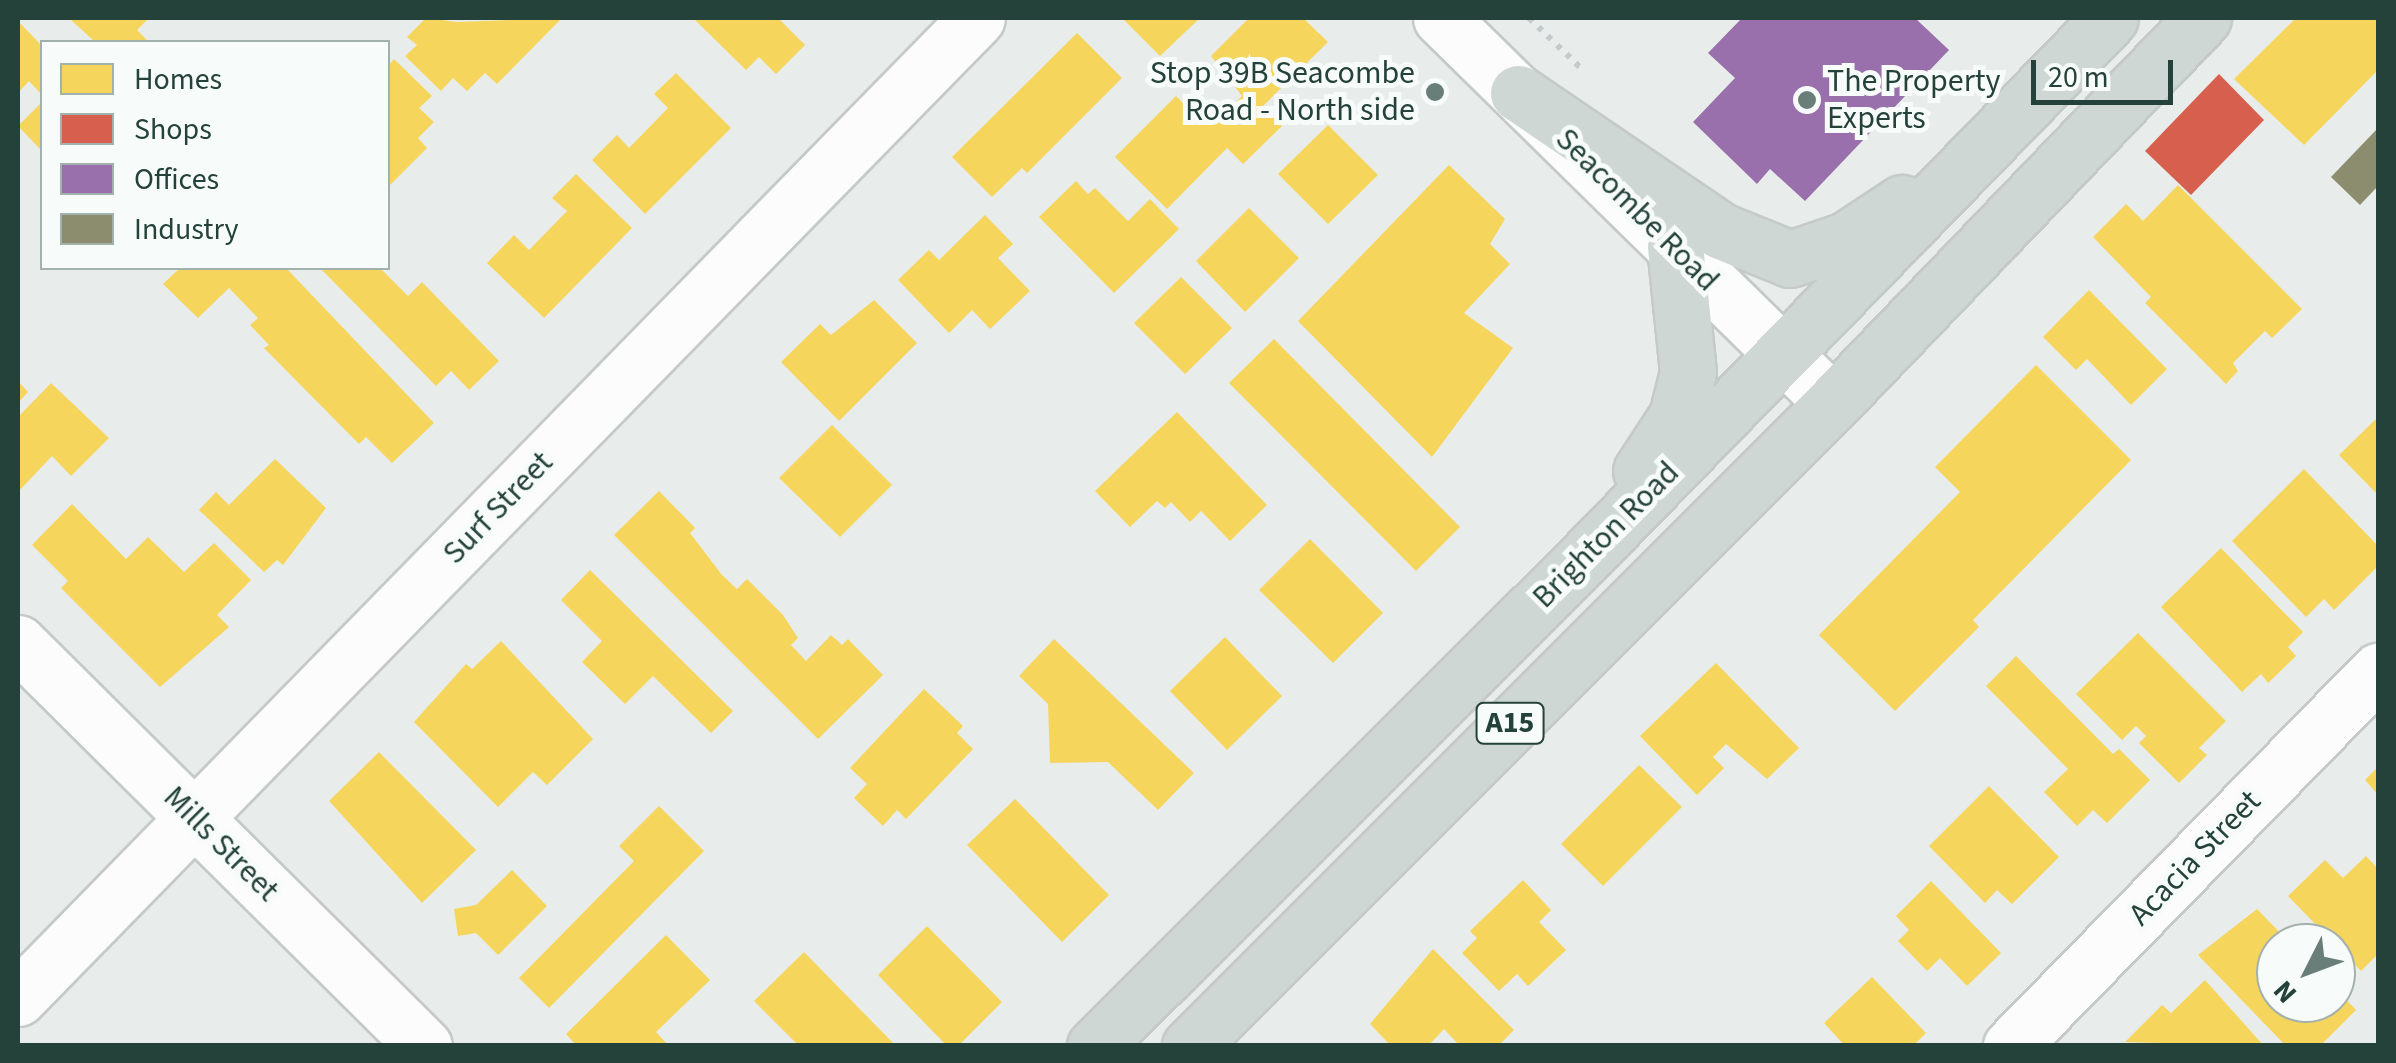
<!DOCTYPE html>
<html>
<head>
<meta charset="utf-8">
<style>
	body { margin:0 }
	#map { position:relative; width:2396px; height:1063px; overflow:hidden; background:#e8edeb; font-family:"Source Sans 3",sans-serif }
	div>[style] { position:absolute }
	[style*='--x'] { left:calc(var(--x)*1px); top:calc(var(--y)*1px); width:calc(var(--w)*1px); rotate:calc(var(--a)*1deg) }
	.homes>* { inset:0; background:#f6d55c }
	.shops>* { inset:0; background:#d6604d }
	.offices>* { inset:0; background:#9970ab }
	.industry>* { inset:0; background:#8c8c6e }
	.path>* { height:6px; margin-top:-3px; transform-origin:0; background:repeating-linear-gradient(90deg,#c3ccca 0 5px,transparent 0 13px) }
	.roads { filter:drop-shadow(2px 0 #c5cac8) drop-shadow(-2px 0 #c5cac8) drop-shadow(0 2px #c5cac8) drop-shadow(0 -2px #c5cac8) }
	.street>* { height:55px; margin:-27.5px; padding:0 27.5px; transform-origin:27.5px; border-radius:27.5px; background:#fcfcfc }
	.secondary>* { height:55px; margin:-27.5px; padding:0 27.5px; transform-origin:27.5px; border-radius:27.5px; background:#fcfcfc }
	.primary>* { height:55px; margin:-27.5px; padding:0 27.5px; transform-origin:27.5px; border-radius:27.5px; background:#cfd7d5 }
	.dots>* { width:28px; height:28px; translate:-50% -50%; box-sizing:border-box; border:5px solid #f7fbf9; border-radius:50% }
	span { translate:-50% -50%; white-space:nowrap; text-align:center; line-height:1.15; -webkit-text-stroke:10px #f7fbf9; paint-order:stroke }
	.shield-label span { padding:2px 8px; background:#f7fbf9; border:2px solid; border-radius:8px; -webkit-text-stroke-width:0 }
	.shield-label { font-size:30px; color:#24423a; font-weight:700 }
	.poi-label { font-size:32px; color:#24423a }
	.right { translate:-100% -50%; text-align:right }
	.left { translate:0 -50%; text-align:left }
	.street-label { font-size:32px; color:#24423a }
	.frame { position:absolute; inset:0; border:20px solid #24423a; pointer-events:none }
	.legend { position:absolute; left:40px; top:40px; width:350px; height:230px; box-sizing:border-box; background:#f7fbf9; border:2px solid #a3b1ad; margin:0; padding:12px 18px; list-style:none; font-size:30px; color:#24423a }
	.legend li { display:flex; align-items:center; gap:20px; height:50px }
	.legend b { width:50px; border:2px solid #a3b1ad }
	.north { position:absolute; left:2256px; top:923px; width:100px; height:100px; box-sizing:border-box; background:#f7fbf9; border:2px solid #a3b1ad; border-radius:50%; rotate:228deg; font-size:28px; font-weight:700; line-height:40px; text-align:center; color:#24423a }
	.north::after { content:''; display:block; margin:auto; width:35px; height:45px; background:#697e78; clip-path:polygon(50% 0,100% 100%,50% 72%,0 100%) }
	.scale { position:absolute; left:2031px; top:60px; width:142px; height:45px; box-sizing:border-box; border:5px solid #24423a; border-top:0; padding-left:12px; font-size:30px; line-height:35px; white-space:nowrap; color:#24423a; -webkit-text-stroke:8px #f7fbf9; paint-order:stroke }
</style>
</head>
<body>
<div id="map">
	<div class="homes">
		<i style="clip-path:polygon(69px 18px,149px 18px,137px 30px,149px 42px,95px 42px)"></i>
		<i style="clip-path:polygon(426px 18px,457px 22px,562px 18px,497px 84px,485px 73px,467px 91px,453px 78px,441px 91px,405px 56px,417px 45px,407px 37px)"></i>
		<i style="clip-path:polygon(693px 18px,778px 18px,805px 45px,776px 74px,759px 57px,746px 70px)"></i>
		<i style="clip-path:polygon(1122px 18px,1200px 18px,1160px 56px)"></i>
		<i style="clip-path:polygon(1249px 18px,1303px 18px,1328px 42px,1263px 106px,1282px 126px,1243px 164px,1227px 148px,1167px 209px,1115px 157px,1176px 96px,1188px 108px,1194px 102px,1215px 123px,1242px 96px,1211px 56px)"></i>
		<i style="clip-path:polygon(2296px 18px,2378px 18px,2378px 70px,2304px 145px,2234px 79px)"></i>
		<i style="clip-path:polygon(18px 21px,42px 46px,42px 95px,29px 81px,18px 93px)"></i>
		<i style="clip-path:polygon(1077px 33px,1122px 78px,1027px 173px,1022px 168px,992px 197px,952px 157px)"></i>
		<i style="clip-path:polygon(394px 59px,432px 96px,419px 108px,434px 122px,418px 138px,427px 148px,388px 187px,388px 66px)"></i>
		<i style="clip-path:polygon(676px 73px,731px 128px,645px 214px,592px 160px,617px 135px,629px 148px,668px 108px,654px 94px)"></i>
		<i style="clip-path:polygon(42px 102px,42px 151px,18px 126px)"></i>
		<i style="clip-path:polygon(1328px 125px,1378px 175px,1328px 224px,1278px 174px)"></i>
		<i style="clip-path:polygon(1449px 165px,1505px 219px,1490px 244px,1510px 264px,1464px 313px,1513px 348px,1432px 457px,1298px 321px)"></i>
		<i style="clip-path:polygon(576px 174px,632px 228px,544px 318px,487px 263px,514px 235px,529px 250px,567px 211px,552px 198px)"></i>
		<i style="clip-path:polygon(1076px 181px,1088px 194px,1095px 188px,1128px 221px,1150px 199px,1179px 229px,1114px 293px,1039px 217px)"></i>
		<i style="clip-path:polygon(2178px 185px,2302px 309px,2272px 338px,2265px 331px,2233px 363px,2238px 371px,2226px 384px,2145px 303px,2151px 297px,2093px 237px,2126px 204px,2143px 221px)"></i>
		<i style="clip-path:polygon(1249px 208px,1299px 258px,1245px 312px,1196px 261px)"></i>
		<i style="clip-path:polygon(985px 215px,1013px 244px,998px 258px,1030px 291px,990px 329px,972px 310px,949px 333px,898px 280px,929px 250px,939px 260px)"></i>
		<i style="clip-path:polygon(180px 268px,286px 268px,434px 423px,392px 463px,366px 437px,359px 444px,264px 348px,269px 345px,250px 325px,258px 318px,229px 288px,198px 318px,163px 284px)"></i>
		<i style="clip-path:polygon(320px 268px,380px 268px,408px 296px,422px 282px,499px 361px,469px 390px,451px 371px,436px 386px)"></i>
		<i style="clip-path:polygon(1181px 277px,1232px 328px,1185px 374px,1134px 323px)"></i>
		<i style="clip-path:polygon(2089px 290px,2167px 369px,2131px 405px,2087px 359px,2076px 370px,2043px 337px)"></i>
		<i style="clip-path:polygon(874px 300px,917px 343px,839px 421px,781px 362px,820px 324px,831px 335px)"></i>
		<i style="clip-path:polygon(1274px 339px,1460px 527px,1416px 571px,1229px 383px)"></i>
		<i style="clip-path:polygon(2036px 365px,2131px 460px,1973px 620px,1979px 627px,1895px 711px,1819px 635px,1960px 492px,1935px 467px)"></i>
		<i style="clip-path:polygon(18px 381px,28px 392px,18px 403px)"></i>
		<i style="clip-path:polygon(51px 383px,109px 438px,71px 476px,52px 456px,18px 492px,18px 417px)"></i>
		<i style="clip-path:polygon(1177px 412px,1267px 505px,1230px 541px,1201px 511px,1190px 522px,1171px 502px,1165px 508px,1157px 501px,1130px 527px,1095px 491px)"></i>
		<i style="clip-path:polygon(2378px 417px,2378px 495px,2339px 455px)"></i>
		<i style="clip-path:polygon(832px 425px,892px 485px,840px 537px,779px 478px)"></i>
		<i style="clip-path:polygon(275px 459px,326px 508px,283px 565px,277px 560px,264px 572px,199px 510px,216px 492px,229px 505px)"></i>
		<i style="clip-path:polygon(2304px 469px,2378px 546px,2378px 566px,2334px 610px,2324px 599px,2306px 617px,2232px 541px)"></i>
		<i style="clip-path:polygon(659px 491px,695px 528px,690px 533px,722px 575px,737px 589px,747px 579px,783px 615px,798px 638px,791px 645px,806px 661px,831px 635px,842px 645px,848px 639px,883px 675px,818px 739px,614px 535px)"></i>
		<i style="clip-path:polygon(72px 504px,126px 559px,148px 537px,184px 572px,214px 543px,251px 580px,217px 615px,229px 627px,160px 687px,61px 588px,68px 581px,32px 545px)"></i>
		<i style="clip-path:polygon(1310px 539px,1383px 613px,1333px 663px,1259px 590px)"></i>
		<i style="clip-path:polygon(2221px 548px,2303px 632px,2288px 647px,2296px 656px,2268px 683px,2261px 674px,2242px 692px,2161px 607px)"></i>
		<i style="clip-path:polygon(590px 570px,733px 711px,711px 733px,653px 676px,625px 704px,582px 662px,602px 641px,561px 600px)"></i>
		<i style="clip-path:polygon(2138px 633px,2226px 721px,2199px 748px,2207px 755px,2179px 783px,2139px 743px,2146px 736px,2136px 726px,2122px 740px,2076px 694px)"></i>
		<i style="clip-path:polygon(1225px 637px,1282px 696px,1227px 750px,1170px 691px)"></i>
		<i style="clip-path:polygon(1054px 639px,1194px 773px,1158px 810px,1108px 762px,1050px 763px,1048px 704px,1019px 676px)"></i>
		<i style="clip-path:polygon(501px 641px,593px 739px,547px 785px,533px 772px,498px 807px,414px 722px,466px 664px,472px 669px)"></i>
		<i style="clip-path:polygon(2016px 656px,2113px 754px,2119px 749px,2150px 780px,2107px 823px,2093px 810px,2077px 826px,2044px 792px,2068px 769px,1986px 686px)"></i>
		<i style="clip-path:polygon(1716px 663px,1799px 748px,1767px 779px,1726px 744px,1713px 757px,1724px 768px,1697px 795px,1640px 736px)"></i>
		<i style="clip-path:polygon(924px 689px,963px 726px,957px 733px,973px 749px,906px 819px,897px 810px,883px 826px,854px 798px,867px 784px,850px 768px)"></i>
		<i style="clip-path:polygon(379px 752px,476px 850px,422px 903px,329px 801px)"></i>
		<i style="clip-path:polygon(1639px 765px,1682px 807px,1603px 886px,1561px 844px)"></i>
		<i style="clip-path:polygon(2378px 767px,2378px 795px,2365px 780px)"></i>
		<i style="clip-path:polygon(1989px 786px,2059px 857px,2012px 904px,1997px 890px,1985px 903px,1929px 846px)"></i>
		<i style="clip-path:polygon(1015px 799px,1109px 895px,1062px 942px,967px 845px)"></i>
		<i style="clip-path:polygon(659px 806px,704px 851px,549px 1008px,519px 978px,634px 861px,619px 846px)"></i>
		<i style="clip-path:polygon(2366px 856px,2378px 869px,2378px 954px,2361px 971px,2288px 896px,2325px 860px,2343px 878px)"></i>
		<i style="clip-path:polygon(512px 870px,547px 906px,498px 955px,476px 933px,458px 936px,454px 909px,476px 905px)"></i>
		<i style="clip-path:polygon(1523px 880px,1551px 910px,1539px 922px,1566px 950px,1528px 986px,1517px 974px,1499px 991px,1462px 953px,1477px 938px,1470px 931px)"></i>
		<i style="clip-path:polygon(1931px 881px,2001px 953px,1967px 986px,1940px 958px,1927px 971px,1898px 941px,1909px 930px,1896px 916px)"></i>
		<i style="clip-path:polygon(2257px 909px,2290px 943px,2276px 943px,2276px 1003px,2336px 1003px,2336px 989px,2356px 1010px,2320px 1046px,2286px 1046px,2198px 955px)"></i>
		<i style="clip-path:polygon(927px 926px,1002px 1002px,958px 1046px,947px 1046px,878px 975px)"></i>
		<i style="clip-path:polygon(666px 935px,710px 980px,656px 1032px,669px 1046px,577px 1046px,566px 1034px)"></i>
		<i style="clip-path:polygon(1433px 949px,1514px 1030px,1498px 1046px,1460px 1046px,1444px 1029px,1428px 1046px,1391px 1046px,1370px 1024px)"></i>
		<i style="clip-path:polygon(804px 952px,896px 1046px,799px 1046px,754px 1001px)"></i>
		<i style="clip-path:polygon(1872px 977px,1926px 1033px,1913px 1046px,1845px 1046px,1824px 1023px)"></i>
		<i style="clip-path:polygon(2205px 980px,2264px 1046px,2125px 1042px,2162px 1005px,2171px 1013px)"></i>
	</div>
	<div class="shops">
		<i style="clip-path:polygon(2219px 74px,2264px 120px,2191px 195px,2145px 151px)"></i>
	</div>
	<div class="offices">
		<i style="clip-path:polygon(1742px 18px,1915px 18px,1949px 50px,1805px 201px,1770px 169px,1757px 184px,1693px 122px,1735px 78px,1708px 53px)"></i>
	</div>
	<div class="industry">
		<i style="clip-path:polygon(2378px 128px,2378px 186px,2360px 205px,2331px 177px)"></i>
	</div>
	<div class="path">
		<i style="--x:1529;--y:18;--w:78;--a:44"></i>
	</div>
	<div class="roads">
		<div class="street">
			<i style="--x:18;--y:643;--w:572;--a:44.79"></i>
			<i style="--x:18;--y:998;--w:1371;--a:-45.62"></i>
			<i style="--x:2011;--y:1046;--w:525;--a:-45.62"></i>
		</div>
		<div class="secondary">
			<i style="--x:1441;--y:18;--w:549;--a:44.48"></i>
		</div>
		<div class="primary">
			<i style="--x:1518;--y:93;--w:245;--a:34.2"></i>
			<i style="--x:1721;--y:231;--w:74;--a:22.1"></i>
			<i style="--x:1790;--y:259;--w:59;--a:-18.7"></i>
			<i style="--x:1846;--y:240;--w:67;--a:-33.5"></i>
			<i style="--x:1641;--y:471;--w:66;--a:-56.8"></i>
			<i style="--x:1677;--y:416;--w:45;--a:-76"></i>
			<i style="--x:1688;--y:372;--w:126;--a:-95.9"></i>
			<i style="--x:1095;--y:1046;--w:692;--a:-44.94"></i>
			<i style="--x:1585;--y:557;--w:752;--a:-45.75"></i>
			<i style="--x:1190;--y:1046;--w:909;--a:-45"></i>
			<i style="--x:1833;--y:403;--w:534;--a:-46.14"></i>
		</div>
	</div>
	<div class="dots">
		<i style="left:1435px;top:92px;background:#697e78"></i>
		<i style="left:1807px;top:100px;background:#697e78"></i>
	</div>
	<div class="shield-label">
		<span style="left:1510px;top:723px">A15</span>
	</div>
	<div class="poi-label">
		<span class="right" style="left:1415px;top:92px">Stop 39B Seacombe<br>Road - North side</span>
		<span class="left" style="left:1827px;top:100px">The Property<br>Experts</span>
	</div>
	<div class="street-label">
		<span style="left:1637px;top:210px;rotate:45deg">Seacombe Road</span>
		<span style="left:498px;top:508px;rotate:-46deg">Surf Street</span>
		<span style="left:1606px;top:535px;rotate:-45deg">Brighton Road</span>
		<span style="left:221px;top:844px;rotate:45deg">Mills Street</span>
		<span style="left:2195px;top:858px;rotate:-46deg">Acacia Street</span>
	</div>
	<div class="frame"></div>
	<ul class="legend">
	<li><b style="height:28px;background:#f6d55c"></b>Homes</li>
	<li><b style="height:28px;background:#d6604d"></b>Shops</li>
	<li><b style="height:28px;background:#9970ab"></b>Offices</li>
	<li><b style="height:28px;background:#8c8c6e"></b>Industry</li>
	</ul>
	<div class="north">N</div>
	<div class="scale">20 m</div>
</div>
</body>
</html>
